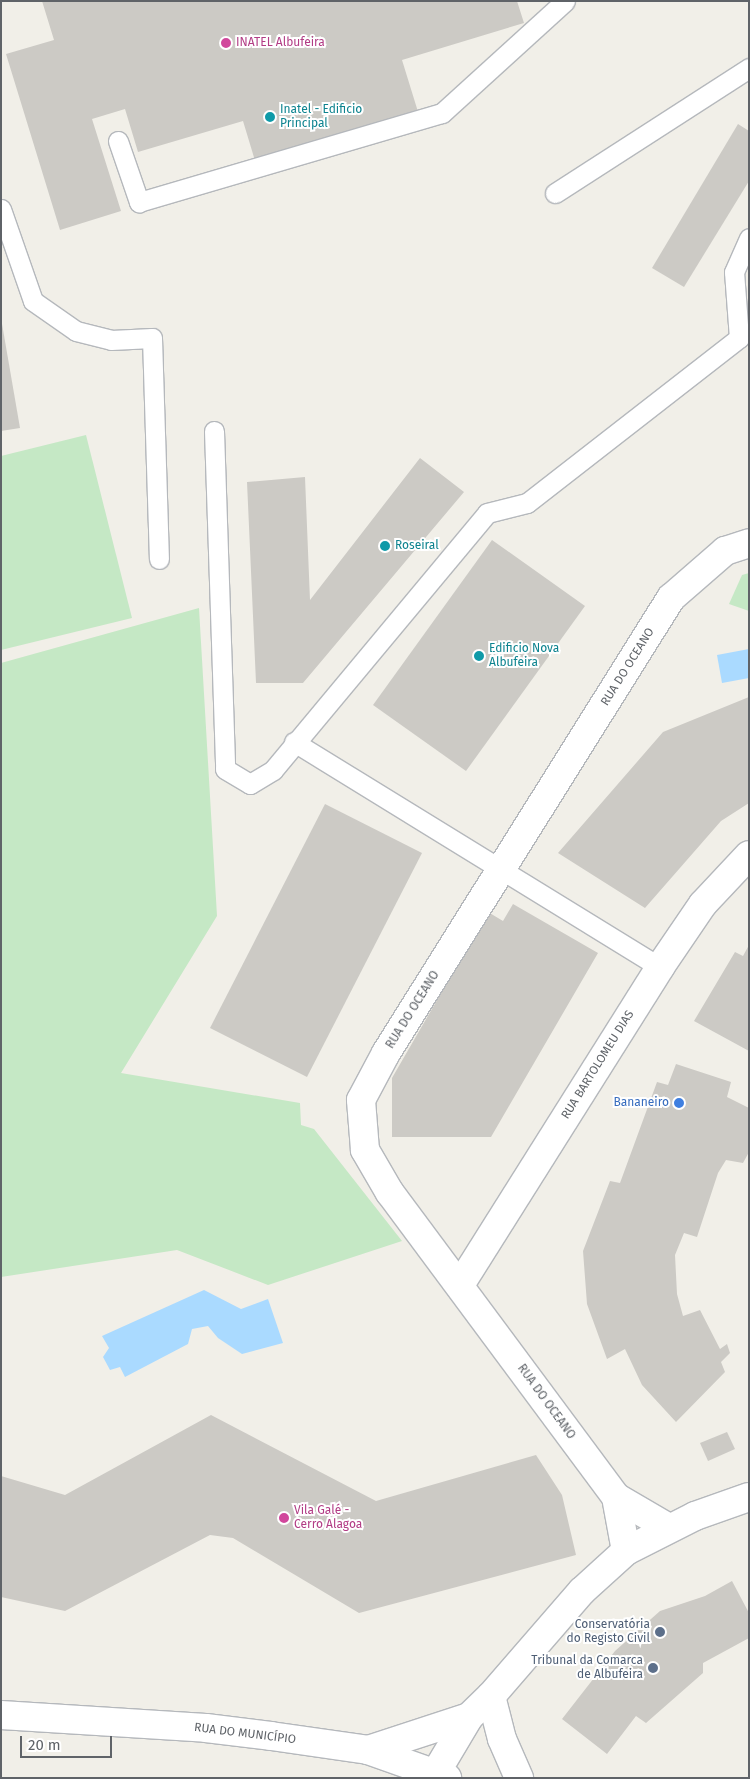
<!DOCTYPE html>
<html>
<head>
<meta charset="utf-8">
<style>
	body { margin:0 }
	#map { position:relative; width:750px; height:1779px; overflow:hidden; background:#f1efe8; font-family:"Fira Sans",sans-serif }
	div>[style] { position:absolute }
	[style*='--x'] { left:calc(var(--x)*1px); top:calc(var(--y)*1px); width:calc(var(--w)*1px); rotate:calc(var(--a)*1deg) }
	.green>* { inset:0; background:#c5e8c5 }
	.water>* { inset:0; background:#aadaff }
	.building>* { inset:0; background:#cccac5 }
	.roads { filter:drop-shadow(1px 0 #b5b8bc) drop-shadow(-1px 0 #b5b8bc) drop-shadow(0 1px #b5b8bc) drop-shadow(0 -1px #b5b8bc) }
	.service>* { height:19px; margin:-9.5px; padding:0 9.5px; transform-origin:9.5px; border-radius:9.5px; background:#fff }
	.minor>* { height:28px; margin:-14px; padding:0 14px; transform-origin:14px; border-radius:14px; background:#fff }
	.tertiary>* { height:28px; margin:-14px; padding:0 14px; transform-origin:14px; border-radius:14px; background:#fff }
	.dots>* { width:14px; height:14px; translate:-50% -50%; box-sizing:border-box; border:2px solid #fff; border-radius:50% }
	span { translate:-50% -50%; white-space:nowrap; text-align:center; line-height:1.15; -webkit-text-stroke:4px #fff; paint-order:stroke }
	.hotel-label { font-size:12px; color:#b23c85 }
	.left { translate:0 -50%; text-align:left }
	.culture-label { font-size:12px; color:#0d838f }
	.street-label { font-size:12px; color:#5f6368 }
	.shop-label { font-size:12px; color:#366cbe }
	.right { translate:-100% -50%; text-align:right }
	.service-label { font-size:12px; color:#4e5e75 }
	.frame { position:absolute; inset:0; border:2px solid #5f6368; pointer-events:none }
	.scale { position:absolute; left:20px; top:1736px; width:92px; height:22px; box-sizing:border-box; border:2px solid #5f6368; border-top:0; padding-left:6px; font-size:15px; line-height:18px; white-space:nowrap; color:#5f6368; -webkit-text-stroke:4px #fff; paint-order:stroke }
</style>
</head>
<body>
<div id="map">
	<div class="green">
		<i style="clip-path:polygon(86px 435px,132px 618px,1px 650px,1px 456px)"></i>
		<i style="clip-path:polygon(749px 573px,749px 611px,729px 604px,742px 575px)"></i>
		<i style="clip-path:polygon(199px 608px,217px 916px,121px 1073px,300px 1103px,301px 1125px,314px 1129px,402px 1241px,268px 1285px,177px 1250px,1px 1277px,1px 663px)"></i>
	</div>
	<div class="water">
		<i style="clip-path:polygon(749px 649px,749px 678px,722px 683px,717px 655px)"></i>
		<i style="clip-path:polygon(204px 1290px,241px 1309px,268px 1299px,283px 1343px,242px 1354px,218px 1338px,208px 1326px,192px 1329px,188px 1344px,125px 1377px,120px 1367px,110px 1370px,103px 1357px,109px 1348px,102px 1336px)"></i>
	</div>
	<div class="building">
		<i style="clip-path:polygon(42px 1px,517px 1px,524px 23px,402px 60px,419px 115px,256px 164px,243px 121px,138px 152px,125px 109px,92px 119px,121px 211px,60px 230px,6px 54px,54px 40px)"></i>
		<i style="clip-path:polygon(738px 124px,749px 131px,749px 181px,684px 287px,652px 268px)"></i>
		<i style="clip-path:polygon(1px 318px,20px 428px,1px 431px)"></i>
		<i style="clip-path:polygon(420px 458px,464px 492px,303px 683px,256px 683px,247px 482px,305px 477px,310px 600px)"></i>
		<i style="clip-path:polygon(492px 540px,585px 606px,466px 771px,373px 705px)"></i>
		<i style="clip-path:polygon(749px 697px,749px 803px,721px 821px,645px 908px,558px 853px,663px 732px)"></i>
		<i style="clip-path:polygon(325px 804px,422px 853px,307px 1077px,210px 1028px)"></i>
		<i style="clip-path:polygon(513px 904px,598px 953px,491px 1137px,392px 1137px,392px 1078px,488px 912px,503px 921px)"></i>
		<i style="clip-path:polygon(749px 945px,749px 1051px,694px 1021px,735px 952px,743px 956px)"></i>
		<i style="clip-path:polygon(676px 1064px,731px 1082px,727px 1097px,749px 1108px,749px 1152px,743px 1163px,726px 1160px,718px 1173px,697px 1237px,684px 1233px,675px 1255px,677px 1294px,683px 1316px,700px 1310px,720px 1349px,727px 1344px,730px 1353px,721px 1362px,725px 1372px,676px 1422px,642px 1385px,625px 1349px,607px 1359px,587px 1304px,583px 1251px,610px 1181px,620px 1183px,657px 1082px,668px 1085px)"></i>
		<i style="clip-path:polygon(211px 1415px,376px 1501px,536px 1455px,562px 1495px,576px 1555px,359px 1613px,233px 1538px,210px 1535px,65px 1611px,1px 1597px,1px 1476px,65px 1495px)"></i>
		<i style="clip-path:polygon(727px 1432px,735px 1449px,708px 1461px,700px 1443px)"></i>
		<i style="clip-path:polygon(732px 1581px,749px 1613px,749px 1638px,703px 1663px,703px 1673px,646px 1723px,636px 1716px,607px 1754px,562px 1719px,615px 1651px,660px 1611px,705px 1596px)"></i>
	</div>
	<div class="roads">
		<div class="service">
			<i style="--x:118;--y:141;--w:65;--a:71"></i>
			<i style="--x:139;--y:202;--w:316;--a:-16.4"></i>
			<i style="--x:442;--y:113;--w:166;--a:-42.3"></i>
			<i style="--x:555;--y:193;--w:231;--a:-32.8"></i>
			<i style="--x:1;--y:209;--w:97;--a:70.8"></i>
			<i style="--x:33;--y:301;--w:52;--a:34.9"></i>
			<i style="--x:76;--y:331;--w:36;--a:14"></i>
			<i style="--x:111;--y:340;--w:41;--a:-2.8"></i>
			<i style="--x:152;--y:338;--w:221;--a:88.2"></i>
			<i style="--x:214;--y:431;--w:338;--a:88.1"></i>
			<i style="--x:225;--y:769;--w:29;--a:31"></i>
			<i style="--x:250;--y:784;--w:27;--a:-31"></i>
			<i style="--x:273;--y:770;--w:334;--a:-50.2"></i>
			<i style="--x:487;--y:513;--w:41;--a:-14"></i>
			<i style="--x:527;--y:503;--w:269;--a:-37.9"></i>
			<i style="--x:739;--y:338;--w:66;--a:-94.3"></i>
			<i style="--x:734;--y:272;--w:37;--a:-66"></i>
			<i style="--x:294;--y:742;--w:430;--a:31.6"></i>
		</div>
		<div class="minor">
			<i style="--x:460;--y:1285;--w:376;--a:-57.8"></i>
			<i style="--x:660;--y:967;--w:76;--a:-55.7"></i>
			<i style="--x:703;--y:904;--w:67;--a:-46.8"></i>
		</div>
		<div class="tertiary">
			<i style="--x:616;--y:1497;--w:55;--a:79.5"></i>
			<i style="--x:669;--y:1528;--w:61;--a:-149.7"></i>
			<i style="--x:616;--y:1497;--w:379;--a:-126.6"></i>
			<i style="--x:390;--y:1193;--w:50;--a:-120.2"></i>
			<i style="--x:365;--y:1150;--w:50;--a:-94.6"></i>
			<i style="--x:361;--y:1100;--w:53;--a:-62"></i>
			<i style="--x:386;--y:1053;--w:537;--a:-57.94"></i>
			<i style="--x:671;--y:598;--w:72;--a:-41"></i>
			<i style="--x:725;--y:551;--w:25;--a:-18"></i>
			<i style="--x:491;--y:1696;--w:44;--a:75.7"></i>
			<i style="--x:502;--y:1739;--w:43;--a:66.4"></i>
			<i style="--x:1;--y:1715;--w:205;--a:3.6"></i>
			<i style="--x:206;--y:1728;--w:65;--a:7"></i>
			<i style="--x:271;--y:1736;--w:98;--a:8.2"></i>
			<i style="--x:368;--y:1750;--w:84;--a:19.5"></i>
			<i style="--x:368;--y:1750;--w:106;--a:-18.1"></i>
			<i style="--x:435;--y:1774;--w:66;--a:-59.2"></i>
			<i style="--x:469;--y:1717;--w:30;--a:-44"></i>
			<i style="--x:491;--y:1696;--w:139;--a:-49.1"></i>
			<i style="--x:582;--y:1591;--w:59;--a:-42.3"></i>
			<i style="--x:626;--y:1551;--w:77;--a:-26.9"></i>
			<i style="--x:695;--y:1516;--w:57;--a:-19.4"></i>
		</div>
	</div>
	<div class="dots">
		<i style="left:226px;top:43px;background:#d1479c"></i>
		<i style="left:270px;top:117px;background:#0f9aa8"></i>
		<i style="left:385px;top:546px;background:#0f9aa8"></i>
		<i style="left:479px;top:656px;background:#0f9aa8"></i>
		<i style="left:679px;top:1103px;background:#3f7fe0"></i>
		<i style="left:284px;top:1518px;background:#d1479c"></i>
		<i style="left:660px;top:1632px;background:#5c6f8a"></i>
		<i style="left:653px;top:1668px;background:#5c6f8a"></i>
	</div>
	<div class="hotel-label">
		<span class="left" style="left:236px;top:43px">INATEL Albufeira</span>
		<span class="left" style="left:294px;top:1518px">Vila Galé -<br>Cerro Alagoa</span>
	</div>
	<div class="culture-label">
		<span class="left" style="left:280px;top:117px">Inatel - Edificio<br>Principal</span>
		<span class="left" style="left:395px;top:546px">Roseiral</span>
		<span class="left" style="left:489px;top:656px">Edificio Nova<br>Albufeira</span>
	</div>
	<div class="street-label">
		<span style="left:628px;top:667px;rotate:-58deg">RUA DO OCEANO</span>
		<span style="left:413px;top:1010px;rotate:-58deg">RUA DO OCEANO</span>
		<span style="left:598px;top:1065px;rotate:-58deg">RUA BARTOLOMEU DIAS</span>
		<span style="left:546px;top:1402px;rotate:54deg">RUA DO OCEANO</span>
		<span style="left:245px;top:1734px;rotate:7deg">RUA DO MUNICÍPIO</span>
	</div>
	<div class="shop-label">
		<span class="right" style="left:669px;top:1103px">Bananeiro</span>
	</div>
	<div class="service-label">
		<span class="right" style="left:650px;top:1632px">Conservatória<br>do Registo Civil</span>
		<span class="right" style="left:643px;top:1668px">Tribunal da Comarca<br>de Albufeira</span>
	</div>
	<div class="frame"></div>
	<div class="scale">20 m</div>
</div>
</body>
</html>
